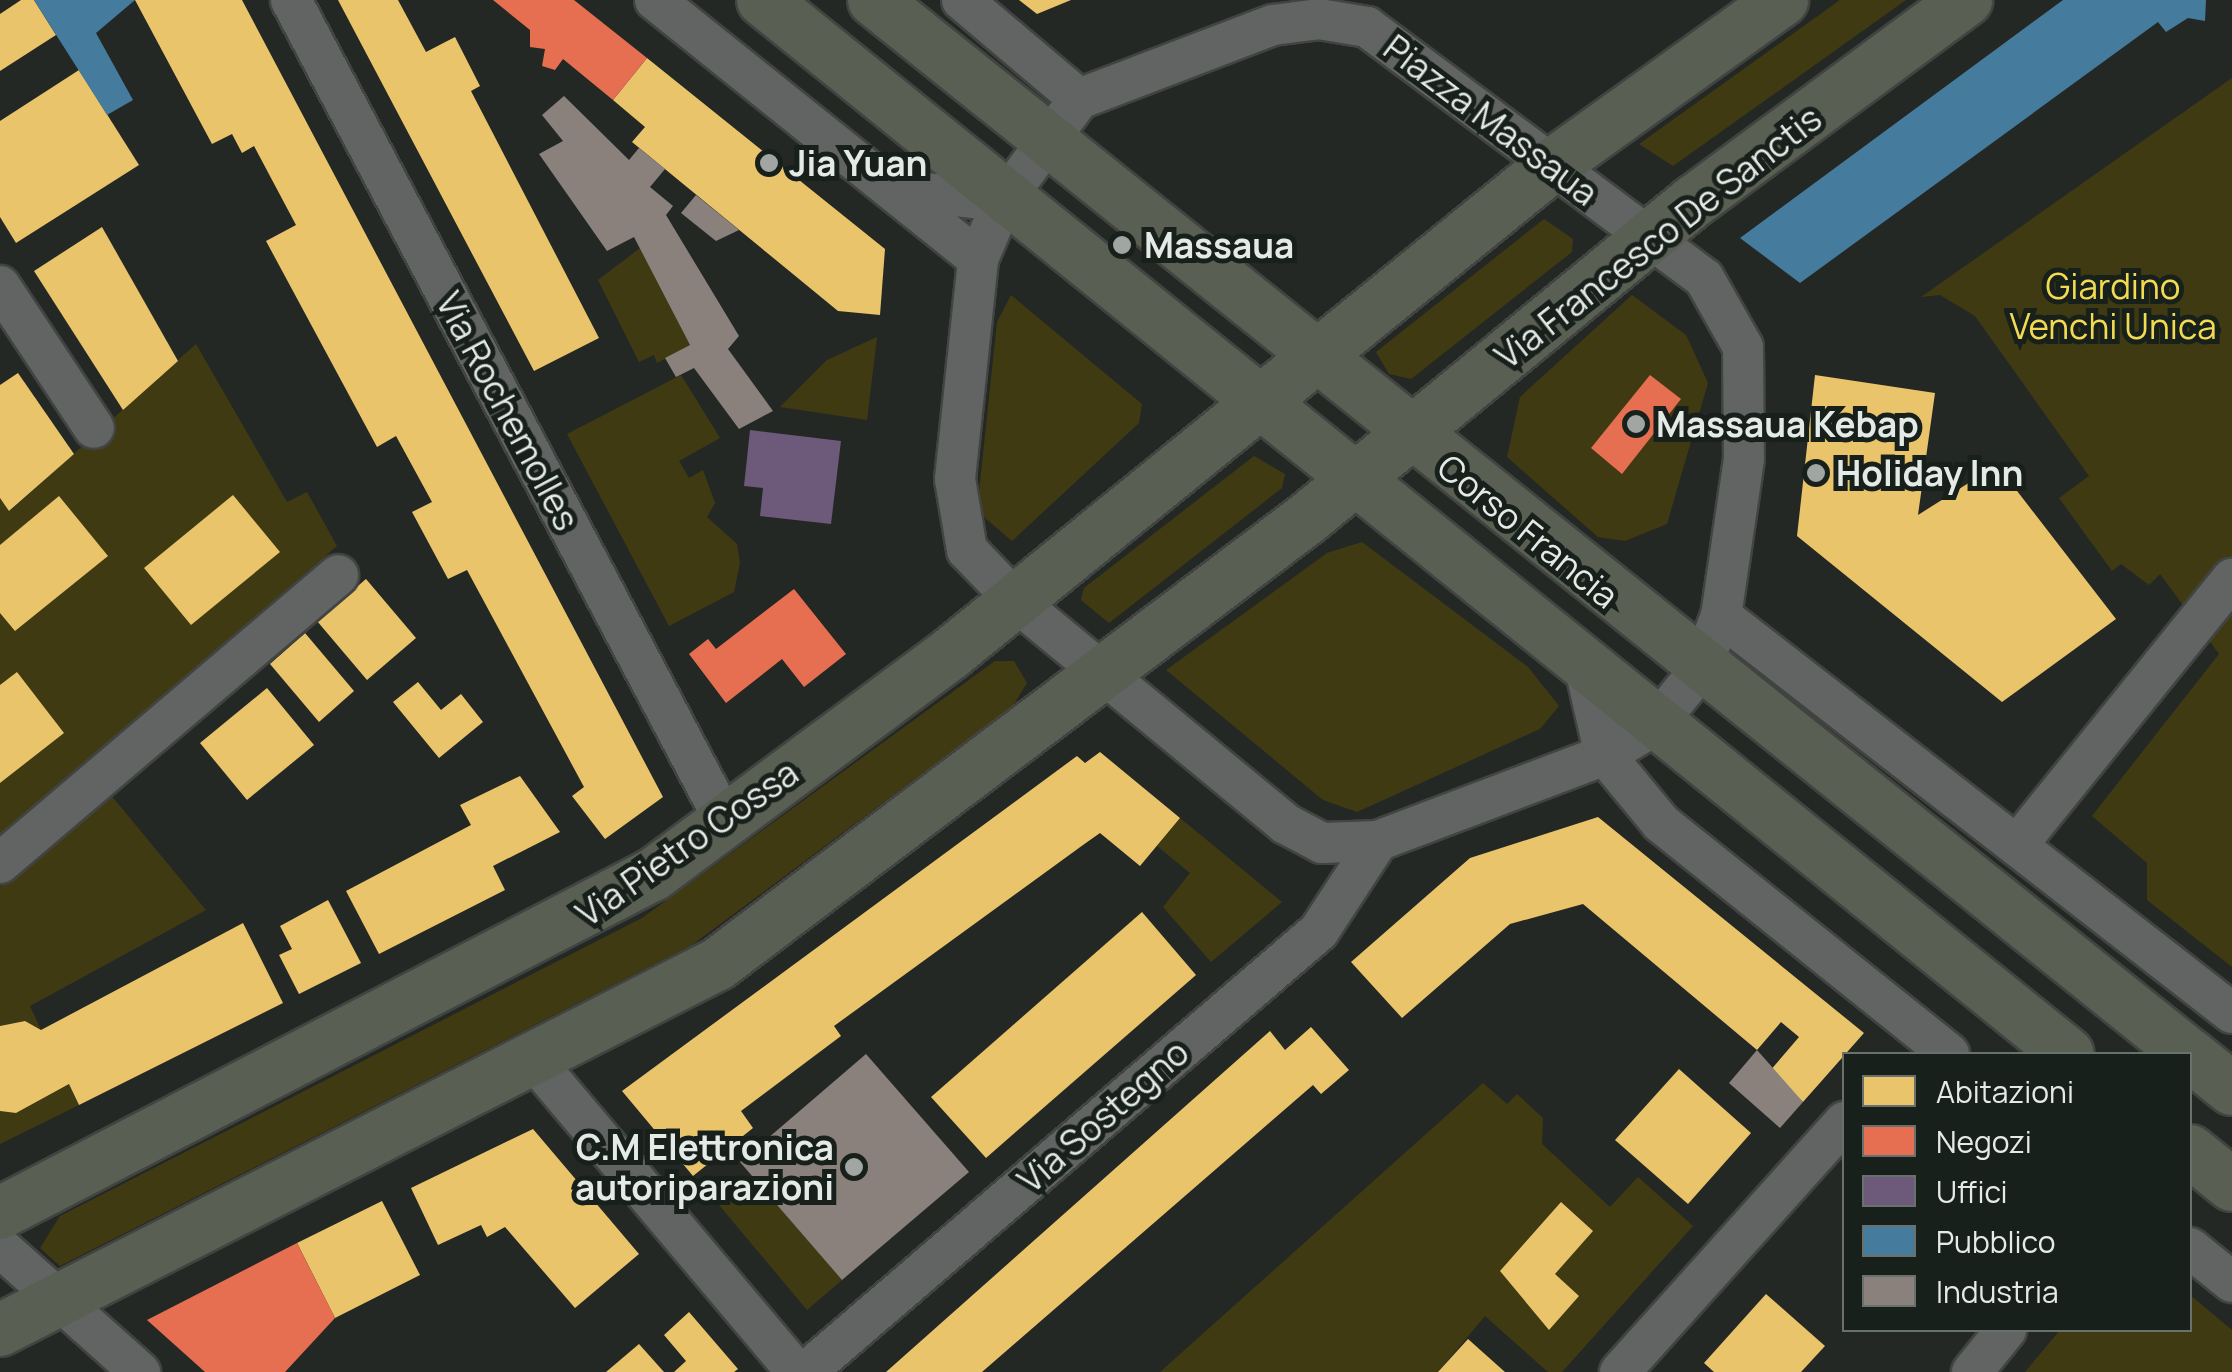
<!DOCTYPE html>
<html>
<head>
<meta charset="utf-8">
<style>
	body { margin:0 }
	#map { position:relative; width:2232px; height:1372px; overflow:hidden; background:#242825; font-family:Manrope,sans-serif }
	div>[style] { position:absolute }
	[style*='--x'] { left:calc(var(--x)*1px); top:calc(var(--y)*1px); width:calc(var(--w)*1px); rotate:calc(var(--a)*1deg) }
	.green>* { inset:0; background:#403a13 }
	.homes>* { inset:0; background:#e9c46a }
	.shops>* { inset:0; background:#e76f51 }
	.offices>* { inset:0; background:#6d597a }
	.public>* { inset:0; background:#457b9d }
	.industry>* { inset:0; background:#8a817c }
	.roads { filter:drop-shadow(2px 0 #414441) drop-shadow(-2px 0 #414441) drop-shadow(0 2px #414441) drop-shadow(0 -2px #414441) }
	.minor>* { height:40px; margin:-20px; padding:0 20px; transform-origin:20px; border-radius:20px; background:#616462 }
	.major>* { height:52px; margin:-26px; padding:0 26px; transform-origin:26px; border-radius:26px; background:#595f53 }
	.dots>* { width:28px; height:28px; translate:-50% -50%; box-sizing:border-box; border:5px solid #18201b; border-radius:50% }
	span { translate:-50% -50%; white-space:nowrap; text-align:center; line-height:1.15; -webkit-text-stroke:10px #18201b; paint-order:stroke }
	.street-label { font-size:35px; color:#e4eae6 }
	.poi-label { font-size:35px; color:#e4eae6; font-weight:700 }
	.left { translate:0 -50%; text-align:left }
	.right { translate:-100% -50%; text-align:right }
	.park-label { font-size:35px; color:#f2db51 }
	.legend { position:absolute; left:1842px; top:1052px; width:350px; height:280px; box-sizing:border-box; background:#18201b; border:2px solid #6a716c; margin:0; padding:12px 18px; list-style:none; font-size:30px; color:#e4eae6 }
	.legend li { display:flex; align-items:center; gap:20px; height:50px }
	.legend b { width:50px; border:2px solid #6a716c }
</style>
</head>
<body>
<div id="map">
	<div class="green">
		<i style="clip-path:polygon(1840px 0,1906px 0,1673px 166px,1639px 144px)"></i>
		<i style="clip-path:polygon(2232px 78px,2232px 967px,2147px 900px,2147px 863px,2092px 816px,2219px 654px,2160px 574px,2149px 585px,2121px 564px,2112px 571px,2059px 498px,2089px 476px,1975px 316px,1940px 295px,1921px 297px)"></i>
		<i style="clip-path:polygon(1544px 219px,1573px 239px,1572px 252px,1411px 379px,1389px 374px,1376px 352px)"></i>
		<i style="clip-path:polygon(640px 248px,690px 345px,657px 363px,654px 355px,639px 362px,598px 280px)"></i>
		<i style="clip-path:polygon(1011px 295px,1142px 404px,1139px 423px,1012px 541px,977px 511px,997px 322px)"></i>
		<i style="clip-path:polygon(1632px 295px,1686px 335px,1708px 383px,1667px 524px,1625px 541px,1598px 537px,1507px 457px,1520px 397px)"></i>
		<i style="clip-path:polygon(877px 337px,867px 420px,780px 407px,827px 360px)"></i>
		<i style="clip-path:polygon(196px 344px,287px 502px,307px 492px,337px 546px,0 835px,0 498px,10px 511px)"></i>
		<i style="clip-path:polygon(681px 375px,720px 438px,679px 461px,689px 478px,703px 470px,715px 503px,707px 517px,737px 544px,740px 563px,734px 592px,669px 626px,567px 434px)"></i>
		<i style="clip-path:polygon(1254px 456px,1285px 474px,1282px 488px,1109px 623px,1081px 600px,1084px 588px)"></i>
		<i style="clip-path:polygon(1362px 542px,1528px 667px,1559px 706px,1540px 729px,1357px 812px,1323px 800px,1166px 670px,1327px 553px)"></i>
		<i style="clip-path:polygon(995px 661px,1014px 661px,1027px 683px,1013px 706px,692px 945px,60px 1266px,40px 1248px,60px 1216px,642px 918px)"></i>
		<i style="clip-path:polygon(110px 794px,206px 910px,30px 1006px,41px 1030px,25px 1021px,0 1026px,0 887px)"></i>
		<i style="clip-path:polygon(1180px 818px,1282px 902px,1211px 962px,1163px 907px,1190px 873px,1157px 846px)"></i>
		<i style="clip-path:polygon(1483px 1083px,1507px 1104px,1517px 1094px,1543px 1118px,1542px 1144px,1610px 1207px,1638px 1177px,1693px 1226px,1562px 1372px,1548px 1372px,1485px 1316px,1438px 1372px,1160px 1372px)"></i>
		<i style="clip-path:polygon(69px 1084px,79px 1105px,0 1144px,0 1111px,16px 1113px)"></i>
		<i style="clip-path:polygon(754px 1177px,842px 1280px,807px 1310px,719px 1205px)"></i>
		<i style="clip-path:polygon(2190px 1295px,2232px 1330px,2232px 1372px,2025px 1372px,2060px 1330px,2190px 1330px)"></i>
	</div>
	<div class="homes">
		<i style="clip-path:polygon(21px 0,34px 0,56px 35px,0 71px,0 14px)"></i>
		<i style="clip-path:polygon(135px 0,242px 0,663px 797px,605px 839px,572px 796px,584px 787px,467px 570px,448px 579px,412px 512px,432px 502px,396px 436px,377px 447px,266px 241px,296px 225px,254px 146px,242px 153px,232px 134px,212px 144px)"></i>
		<i style="clip-path:polygon(338px 0,398px 0,426px 52px,455px 37px,480px 86px,471px 91px,599px 338px,534px 371px)"></i>
		<i style="clip-path:polygon(1019px 0,1071px 0,1037px 14px)"></i>
		<i style="clip-path:polygon(647px 58px,885px 249px,880px 315px,838px 311px,632px 142px,645px 127px,613px 100px)"></i>
		<i style="clip-path:polygon(79px 70px,139px 165px,16px 243px,0 217px,0 121px)"></i>
		<i style="clip-path:polygon(102px 227px,178px 361px,123px 410px,34px 271px)"></i>
		<i style="clip-path:polygon(18px 373px,74px 454px,9px 511px,0 498px,0 385px)"></i>
		<i style="clip-path:polygon(1815px 375px,1935px 393px,1918px 515px,1997px 465px,2116px 619px,2002px 702px,1797px 536px)"></i>
		<i style="clip-path:polygon(233px 495px,280px 552px,191px 625px,144px 568px)"></i>
		<i style="clip-path:polygon(59px 496px,108px 556px,15px 631px,0 613px,0 545px)"></i>
		<i style="clip-path:polygon(366px 579px,416px 638px,367px 680px,317px 621px)"></i>
		<i style="clip-path:polygon(305px 633px,354px 691px,319px 722px,270px 664px)"></i>
		<i style="clip-path:polygon(17px 672px,64px 733px,0 783px,0 685px)"></i>
		<i style="clip-path:polygon(418px 682px,441px 710px,461px 694px,483px 722px,439px 758px,393px 702px)"></i>
		<i style="clip-path:polygon(267px 688px,314px 745px,247px 800px,200px 743px)"></i>
		<i style="clip-path:polygon(1100px 752px,1180px 818px,1140px 866px,1100px 833px,1083px 845px,834px 1026px,841px 1036px,741px 1111px,753px 1128px,693px 1176px,622px 1091px,1077px 756px,1085px 763px)"></i>
		<i style="clip-path:polygon(520px 776px,560px 832px,493px 866px,505px 890px,379px 954px,346px 891px,471px 825px,460px 805px)"></i>
		<i style="clip-path:polygon(1598px 817px,1864px 1033px,1803px 1102px,1769px 1072px,1799px 1037px,1781px 1022px,1757px 1050px,1583px 904px,1510px 924px,1402px 1018px,1351px 962px,1470px 858px)"></i>
		<i style="clip-path:polygon(328px 900px,361px 963px,299px 994px,279px 955px,292px 949px,280px 926px)"></i>
		<i style="clip-path:polygon(1142px 912px,1196px 975px,986px 1158px,931px 1097px)"></i>
		<i style="clip-path:polygon(243px 923px,283px 1003px,79px 1105px,69px 1084px,16px 1113px,0 1111px,0 1026px,25px 1021px,41px 1030px)"></i>
		<i style="clip-path:polygon(1311px 1027px,1349px 1070px,1321px 1094px,1313px 1085px,982px 1372px,886px 1372px,1270px 1031px,1285px 1050px)"></i>
		<i style="clip-path:polygon(1679px 1069px,1751px 1133px,1688px 1204px,1615px 1140px)"></i>
		<i style="clip-path:polygon(533px 1129px,639px 1254px,575px 1308px,505px 1227px,487px 1237px,481px 1225px,438px 1245px,411px 1188px)"></i>
		<i style="clip-path:polygon(382px 1201px,420px 1275px,335px 1318px,297px 1243px)"></i>
		<i style="clip-path:polygon(1561px 1202px,1593px 1231px,1555px 1274px,1579px 1296px,1549px 1330px,1500px 1271px)"></i>
		<i style="clip-path:polygon(1766px 1294px,1825px 1346px,1801px 1372px,1714px 1372px,1704px 1363px)"></i>
		<i style="clip-path:polygon(689px 1312px,738px 1369px,734px 1372px,674px 1372px,686px 1361px,664px 1335px)"></i>
		<i style="clip-path:polygon(1468px 1339px,1505px 1372px,1438px 1372px)"></i>
		<i style="clip-path:polygon(639px 1344px,664px 1372px,606px 1372px)"></i>
	</div>
	<div class="shops">
		<i style="clip-path:polygon(493px 0,574px 0,647px 58px,613px 100px,563px 59px,555px 70px,542px 66px,545px 49px,530px 47px,530px 30px)"></i>
		<i style="clip-path:polygon(1650px 375px,1681px 399px,1622px 474px,1591px 448px)"></i>
		<i style="clip-path:polygon(794px 589px,846px 654px,804px 687px,782px 659px,726px 703px,689px 654px,708px 639px,716px 649px)"></i>
		<i style="clip-path:polygon(297px 1243px,335px 1318px,285px 1372px,205px 1372px,147px 1320px)"></i>
	</div>
	<div class="offices">
		<i style="clip-path:polygon(750px 430px,841px 441px,831px 524px,760px 516px,763px 488px,744px 486px)"></i>
	</div>
	<div class="public">
		<i style="clip-path:polygon(34px 0,135px 0,96px 33px,133px 100px,107px 115px)"></i>
		<i style="clip-path:polygon(2063px 0,2206px 0,2205px 21px,2188px 18px,2166px 32px,2158px 22px,1800px 283px,1740px 238px)"></i>
	</div>
	<div class="industry">
		<i style="clip-path:polygon(564px 96px,629px 160px,639px 148px,665px 169px,650px 187px,673px 206px,666px 215px,739px 336px,728px 349px,773px 411px,739px 429px,694px 368px,676px 377px,665px 358px,690px 345px,634px 237px,607px 251px,539px 154px,563px 141px,542px 115px)"></i>
		<i style="clip-path:polygon(696px 195px,739px 230px,716px 241px,681px 213px)"></i>
		<i style="clip-path:polygon(1757px 1050px,1803px 1102px,1780px 1128px,1729px 1083px)"></i>
		<i style="clip-path:polygon(866px 1054px,969px 1172px,842px 1280px,740px 1162px)"></i>
	</div>
	<div class="roads">
		<div class="minor">
			<i style="--x:291;--y:0;--w:929;--a:62.14"></i>
			<i style="--x:655;--y:0;--w:414;--a:38.7"></i>
			<i style="--x:962;--y:0;--w:153;--a:40.2"></i>
			<i style="--x:1319;--y:19;--w:49;--a:9.5"></i>
			<i style="--x:1367;--y:27;--w:420;--a:36.7"></i>
			<i style="--x:1704;--y:278;--w:79;--a:60.5"></i>
			<i style="--x:1743;--y:347;--w:112;--a:89.5"></i>
			<i style="--x:1744;--y:459;--w:159;--a:98.3"></i>
			<i style="--x:1721;--y:616;--w:58;--a:111.3"></i>
			<i style="--x:1700;--y:670;--w:71;--a:129.3"></i>
			<i style="--x:1655;--y:725;--w:58;--a:149"></i>
			<i style="--x:1605;--y:755;--w:243;--a:159.3"></i>
			<i style="--x:1378;--y:841;--w:56;--a:178"></i>
			<i style="--x:1322;--y:843;--w:41;--a:-152.2"></i>
			<i style="--x:1286;--y:824;--w:349;--a:-140.5"></i>
			<i style="--x:1017;--y:602;--w:72;--a:-133.9"></i>
			<i style="--x:967;--y:550;--w:72;--a:-99.6"></i>
			<i style="--x:955;--y:479;--w:221;--a:-84"></i>
			<i style="--x:978;--y:259;--w:63;--a:-66.7"></i>
			<i style="--x:1003;--y:201;--w:127;--a:-53.3"></i>
			<i style="--x:1079;--y:99;--w:208;--a:-20.9"></i>
			<i style="--x:1273;--y:25;--w:46;--a:-7.4"></i>
			<i style="--x:896;--y:190;--w:108;--a:5.9"></i>
			<i style="--x:0;--y:286;--w:170;--a:56.5"></i>
			<i style="--x:1721;--y:616;--w:647;--a:37.84"></i>
			<i style="--x:1585;--y:668;--w:89;--a:77.1"></i>
			<i style="--x:1605;--y:755;--w:88;--a:50.5"></i>
			<i style="--x:1661;--y:823;--w:369;--a:38.7"></i>
			<i style="--x:2018;--y:844;--w:341;--a:-51.1"></i>
			<i style="--x:0;--y:863;--w:444;--a:-40.4"></i>
			<i style="--x:533;--y:1059;--w:409;--a:49.9"></i>
			<i style="--x:0;--y:1247;--w:188;--a:41.8"></i>
			<i style="--x:2190;--y:1248;--w:54;--a:39"></i>
			<i style="--x:806;--y:1372;--w:676;--a:-40.68"></i>
			<i style="--x:1319;--y:931;--w:108;--a:-56.8"></i>
			<i style="--x:1620;--y:1372;--w:336;--a:-48.1"></i>
			<i style="--x:1972;--y:1372;--w:54;--a:-51"></i>
		</div>
		<div class="major">
			<i style="--x:763;--y:0;--w:1677;--a:38.93"></i>
			<i style="--x:874;--y:0;--w:1684;--a:38.73"></i>
			<i style="--x:2190;--y:1055;--w:54;--a:39"></i>
			<i style="--x:2190;--y:1151;--w:54;--a:39"></i>
			<i style="--x:0;--y:1213;--w:737;--a:-27.4"></i>
			<i style="--x:654;--y:874;--w:369;--a:-36.6"></i>
			<i style="--x:950;--y:654;--w:778;--a:-39.05"></i>
			<i style="--x:1554;--y:164;--w:281;--a:-35.7"></i>
			<i style="--x:0;--y:1330;--w:806;--a:-27.01"></i>
			<i style="--x:718;--y:964;--w:740;--a:-37.09"></i>
			<i style="--x:1308;--y:518;--w:498;--a:-39.4"></i>
			<i style="--x:1693;--y:202;--w:340;--a:-36.5"></i>
		</div>
	</div>
	<div class="dots">
		<i style="left:769px;top:163px;background:#a1a6a2"></i>
		<i style="left:1122px;top:245px;background:#a1a6a2"></i>
		<i style="left:1636px;top:424px;background:#a1a6a2"></i>
		<i style="left:1816px;top:473px;background:#a1a6a2"></i>
		<i style="left:854px;top:1167px;background:#a1a6a2"></i>
	</div>
	<div class="street-label">
		<span style="left:1491px;top:120px;rotate:37deg">Piazza Massaua</span>
		<span style="left:1658px;top:237px;rotate:-38deg">Via Francesco De Sanctis</span>
		<span style="left:508px;top:411px;rotate:62deg">Via Rochemolles</span>
		<span style="left:1528px;top:531px;rotate:39deg">Corso Francia</span>
		<span style="left:687px;top:843px;rotate:-35deg">Via Pietro Cossa</span>
		<span style="left:1103px;top:1116px;rotate:-41deg">Via Sostegno</span>
	</div>
	<div class="poi-label">
		<span class="left" style="left:789px;top:163px">Jia Yuan</span>
		<span class="left" style="left:1144px;top:245px">Massaua</span>
		<span class="left" style="left:1656px;top:424px">Massaua Kebap</span>
		<span class="left" style="left:1836px;top:473px">Holiday Inn</span>
		<span class="right" style="left:834px;top:1167px">C.M Elettronica<br>autoriparazioni</span>
	</div>
	<div class="park-label">
		<span style="left:2113px;top:306px">Giardino<br>Venchi Unica</span>
	</div>
	<ul class="legend">
	<li><b style="height:28px;background:#e9c46a"></b>Abitazioni</li>
	<li><b style="height:28px;background:#e76f51"></b>Negozi</li>
	<li><b style="height:28px;background:#6d597a"></b>Uffici</li>
	<li><b style="height:28px;background:#457b9d"></b>Pubblico</li>
	<li><b style="height:28px;background:#8a817c"></b>Industria</li>
	</ul>
</div>
</body>
</html>
